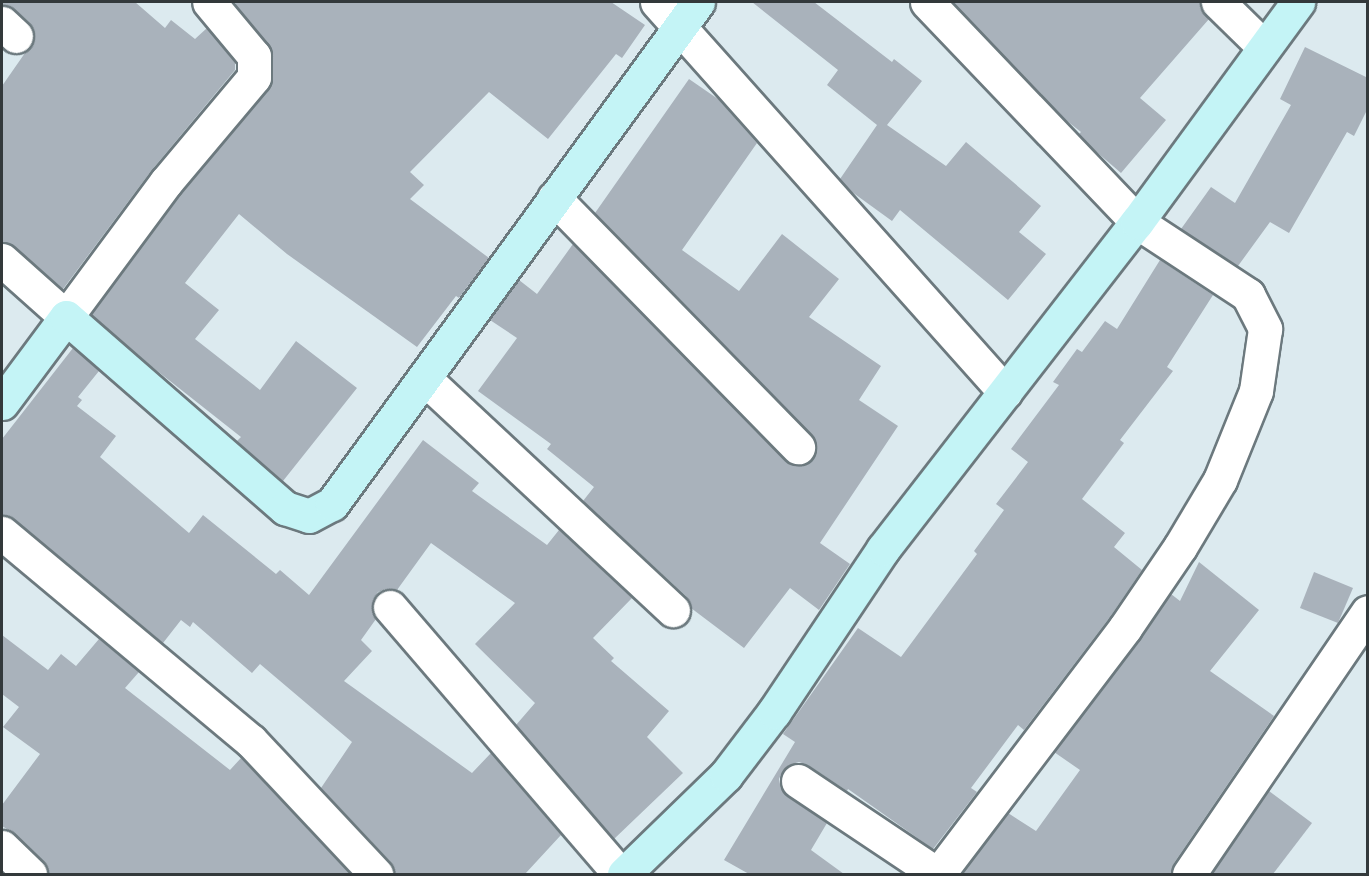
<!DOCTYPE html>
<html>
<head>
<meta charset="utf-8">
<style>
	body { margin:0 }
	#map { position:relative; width:1369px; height:876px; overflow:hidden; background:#dceaef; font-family:"Titillium Web",sans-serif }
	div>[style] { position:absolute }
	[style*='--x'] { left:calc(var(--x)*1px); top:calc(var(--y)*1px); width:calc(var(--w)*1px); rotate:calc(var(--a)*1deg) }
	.building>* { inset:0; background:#a9b2bb }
	.roads { filter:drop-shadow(2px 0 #6c797e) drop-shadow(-2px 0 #6c797e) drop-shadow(0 2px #6c797e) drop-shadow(0 -2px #6c797e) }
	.street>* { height:33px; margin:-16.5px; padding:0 16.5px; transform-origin:16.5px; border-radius:16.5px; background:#fff }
	.secondary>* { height:33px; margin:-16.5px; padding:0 16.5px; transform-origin:16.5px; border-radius:16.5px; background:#c4f4f6 }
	span { translate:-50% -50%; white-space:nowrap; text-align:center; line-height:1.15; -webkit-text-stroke:5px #e9f7fd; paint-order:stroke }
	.frame { position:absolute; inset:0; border:3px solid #33393b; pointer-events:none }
</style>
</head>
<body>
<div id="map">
	<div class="building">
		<i style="clip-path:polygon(2px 2px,135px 2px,165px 28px,171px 20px,195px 39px,207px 28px,235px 63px,235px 70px,151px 171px,63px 289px,14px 246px,2px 242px,2px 86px,34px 40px,34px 30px,29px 22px,14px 9px,2px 5px)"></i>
		<i style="clip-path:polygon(237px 2px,611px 2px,645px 25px,622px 58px,616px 54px,548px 139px,489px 92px,410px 172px,424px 185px,410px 199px,489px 258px,459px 298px,456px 296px,417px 347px,287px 254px,239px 214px,185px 283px,219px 310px,195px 339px,260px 390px,296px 341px,357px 388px,283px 481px,237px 441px,241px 437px,151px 366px,91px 314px,181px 194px,269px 88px,273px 77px,273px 56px,269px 45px,235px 4px)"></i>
		<i style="clip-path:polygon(752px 2px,814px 2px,892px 62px,894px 59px,922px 81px,887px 125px,946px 166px,966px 142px,1041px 206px,1019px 232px,1046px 254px,1008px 300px,900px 210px,892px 221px,852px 192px,840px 179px,877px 125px,827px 85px,838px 70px)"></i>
		<i style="clip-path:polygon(952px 2px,1200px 2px,1200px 8px,1209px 19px,1140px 98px,1166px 120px,1121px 173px,1092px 148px,1079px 134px,1081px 132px,1062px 117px)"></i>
		<i style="clip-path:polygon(1305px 47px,1368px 78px,1368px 108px,1354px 136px,1347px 132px,1289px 233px,1270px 222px,1238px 266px,1181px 229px,1211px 187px,1235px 203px,1291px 105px,1280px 99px)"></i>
		<i style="clip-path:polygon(689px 79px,718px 99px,757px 143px,682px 250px,739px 291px,782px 234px,839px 279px,809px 317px,881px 366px,859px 400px,898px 426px,820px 543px,850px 564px,819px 610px,790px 588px,744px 648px,691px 608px,686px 596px,583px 501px,594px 487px,547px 449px,551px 444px,478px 391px,517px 338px,490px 320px,519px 280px,537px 294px,573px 244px,785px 460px,792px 465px,802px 465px,811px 460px,816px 451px,816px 443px,811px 434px,595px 213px)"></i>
		<i style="clip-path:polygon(1160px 260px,1213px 295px,1167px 367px,1173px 371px,1120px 440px,1124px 443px,1082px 499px,1125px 533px,1114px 547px,1142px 570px,1110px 617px,1024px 730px,1018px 725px,971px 788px,977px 792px,933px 849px,848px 789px,847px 791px,808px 765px,799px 762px,789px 765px,783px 770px,779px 779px,781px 789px,788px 797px,827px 823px,811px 850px,844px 874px,749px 874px,724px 860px,795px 742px,783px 734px,858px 628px,901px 657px,977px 554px,974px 551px,1004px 510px,996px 504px,1028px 462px,1011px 449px,1059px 385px,1053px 382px,1077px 349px,1082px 352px,1105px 321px,1117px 329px)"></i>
		<i style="clip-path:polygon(73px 348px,99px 371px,78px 397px,82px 400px,77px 406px,116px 436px,100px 457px,189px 533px,203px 515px,276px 574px,280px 570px,309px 595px,423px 440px,479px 483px,472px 491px,547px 545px,559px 530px,632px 598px,593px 638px,614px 658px,611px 661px,669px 711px,647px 737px,683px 773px,614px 839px,516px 725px,535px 703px,475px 644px,515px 603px,431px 543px,397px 590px,386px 589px,378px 592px,373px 600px,372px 610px,376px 619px,361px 640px,372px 651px,344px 681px,472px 773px,491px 753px,561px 835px,525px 874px,394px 874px,390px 861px,321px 788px,352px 742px,260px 664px,252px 673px,193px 622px,190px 627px,181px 620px,163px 643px,14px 519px,2px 515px,2px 439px)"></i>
		<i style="clip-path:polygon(1199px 562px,1259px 610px,1210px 671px,1274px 716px,1174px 863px,1171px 874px,961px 874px,1008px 813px,1036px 831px,1080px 770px,1054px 752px,1140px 639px,1171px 594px,1180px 601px)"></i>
		<i style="clip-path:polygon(1314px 572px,1353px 588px,1338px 623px,1300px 608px)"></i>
		<i style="clip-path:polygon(2px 635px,48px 670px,61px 654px,76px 666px,99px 639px,139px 672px,125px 688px,230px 770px,241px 758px,351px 874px,48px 874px,43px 861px,15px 834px,2px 826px,2px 805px,40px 754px,3px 727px,19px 707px,2px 694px)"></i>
		<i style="clip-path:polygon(1269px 791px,1312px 823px,1273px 874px,1211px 874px)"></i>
	</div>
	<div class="roads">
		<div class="street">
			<i style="--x:657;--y:2;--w:523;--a:48.26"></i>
			<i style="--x:927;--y:2;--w:304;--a:46.3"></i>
			<i style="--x:1137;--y:222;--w:133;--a:33.3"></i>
			<i style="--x:1248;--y:295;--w:38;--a:63"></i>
			<i style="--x:1265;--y:329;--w:63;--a:98.3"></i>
			<i style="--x:1256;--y:391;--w:96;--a:112"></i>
			<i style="--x:1220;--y:480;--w:78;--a:120.8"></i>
			<i style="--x:1180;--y:547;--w:98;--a:124.2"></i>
			<i style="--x:1125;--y:628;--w:309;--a:127.2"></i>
			<i style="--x:1218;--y:2;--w:64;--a:44.4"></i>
			<i style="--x:2;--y:23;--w:19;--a:43"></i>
			<i style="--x:554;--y:198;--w:349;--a:45.6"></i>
			<i style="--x:2;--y:260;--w:86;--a:41.7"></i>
			<i style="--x:66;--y:317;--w:168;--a:-53.5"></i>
			<i style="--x:166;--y:182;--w:137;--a:-50"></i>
			<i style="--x:254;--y:77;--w:21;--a:-90"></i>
			<i style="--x:254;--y:56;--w:70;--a:-129.8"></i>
			<i style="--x:425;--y:379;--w:339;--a:43"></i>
			<i style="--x:2;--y:533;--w:324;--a:39.9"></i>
			<i style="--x:251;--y:741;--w:183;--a:46.8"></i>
			<i style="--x:390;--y:607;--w:352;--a:49.3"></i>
			<i style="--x:798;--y:781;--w:167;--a:33.8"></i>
			<i style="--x:2;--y:847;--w:39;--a:44"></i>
			<i style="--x:1189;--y:874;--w:317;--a:-55.7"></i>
		</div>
		<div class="secondary">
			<i style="--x:2;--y:403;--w:107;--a:-53.3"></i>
			<i style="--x:66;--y:317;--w:291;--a:41.1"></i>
			<i style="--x:285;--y:508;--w:25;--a:18"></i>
			<i style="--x:309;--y:516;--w:26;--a:-28"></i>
			<i style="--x:332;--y:504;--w:621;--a:-53.9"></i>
			<i style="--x:624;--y:874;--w:142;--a:-44.1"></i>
			<i style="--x:726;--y:775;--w:79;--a:-52.7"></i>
			<i style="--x:774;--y:712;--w:196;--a:-56.2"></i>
			<i style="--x:883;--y:549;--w:414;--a:-52.2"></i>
			<i style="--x:1137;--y:222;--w:273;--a:-53.8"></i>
		</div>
	</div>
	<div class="frame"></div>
</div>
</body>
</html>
